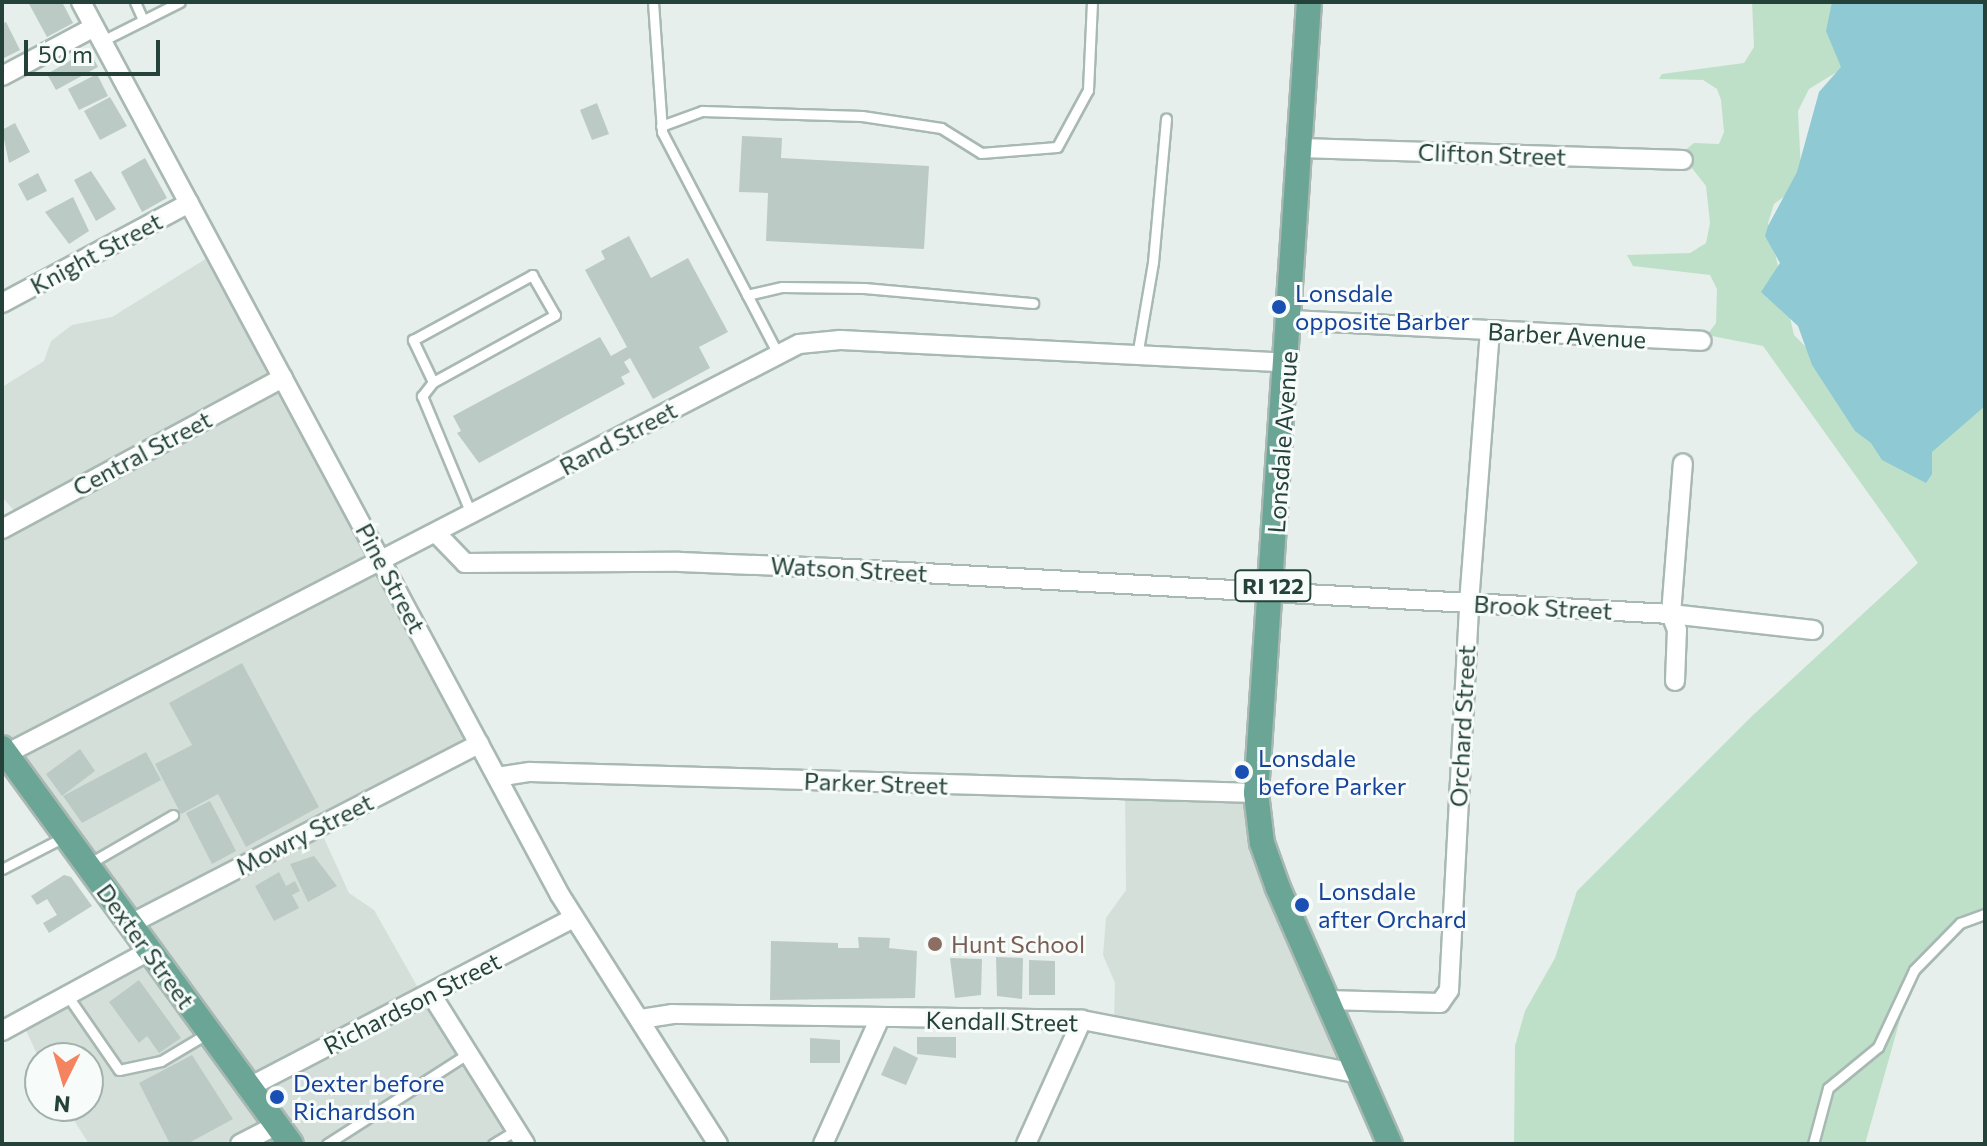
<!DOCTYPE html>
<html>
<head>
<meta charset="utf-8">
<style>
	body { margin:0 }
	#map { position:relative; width:1987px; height:1146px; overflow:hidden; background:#e6efeb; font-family:Commissioner,sans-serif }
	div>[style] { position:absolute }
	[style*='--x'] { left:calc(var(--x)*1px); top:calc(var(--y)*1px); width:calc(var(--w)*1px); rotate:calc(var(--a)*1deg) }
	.built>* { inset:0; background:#d4dfda }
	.green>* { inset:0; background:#bfe0c8 }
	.water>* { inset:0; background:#8ec9d4 }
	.building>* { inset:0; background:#bbcac4 }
	.roads { filter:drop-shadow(2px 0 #a8b8b2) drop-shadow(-2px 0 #a8b8b2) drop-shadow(0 2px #a8b8b2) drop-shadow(0 -2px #a8b8b2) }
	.lane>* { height:9px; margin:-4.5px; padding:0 4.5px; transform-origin:4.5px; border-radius:4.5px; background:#fff }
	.street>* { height:18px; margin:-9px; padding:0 9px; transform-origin:9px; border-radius:9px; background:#fff }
	.primary>* { height:24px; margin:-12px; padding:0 12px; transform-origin:12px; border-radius:12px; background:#6aa596 }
	.dots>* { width:22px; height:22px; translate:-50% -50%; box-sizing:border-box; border:4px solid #f7fbf9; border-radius:50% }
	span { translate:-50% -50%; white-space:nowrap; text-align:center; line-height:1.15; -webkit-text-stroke:6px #f7fbf9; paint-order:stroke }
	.shield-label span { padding:2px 6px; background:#f7fbf9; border:2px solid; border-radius:6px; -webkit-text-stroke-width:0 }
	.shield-label { font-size:22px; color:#24423a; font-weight:700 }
	.street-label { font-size:24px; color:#24423a }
	.transit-label { font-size:24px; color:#164399 }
	.left { translate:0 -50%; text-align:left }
	.education-label { font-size:24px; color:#785e54 }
	.frame { position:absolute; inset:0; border:4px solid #24423a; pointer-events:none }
	.north { position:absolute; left:24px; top:1042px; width:80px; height:80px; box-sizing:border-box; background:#f7fbf9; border:2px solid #a3b1ad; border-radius:50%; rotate:185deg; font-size:22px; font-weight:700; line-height:32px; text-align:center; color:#24423a }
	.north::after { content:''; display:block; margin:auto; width:28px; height:36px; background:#f4845f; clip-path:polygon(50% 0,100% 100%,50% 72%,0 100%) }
	.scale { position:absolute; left:24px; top:40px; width:136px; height:36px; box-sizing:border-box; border:4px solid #24423a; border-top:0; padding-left:10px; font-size:24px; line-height:28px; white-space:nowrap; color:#24423a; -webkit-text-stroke:6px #f7fbf9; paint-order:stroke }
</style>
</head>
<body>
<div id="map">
	<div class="built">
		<i style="clip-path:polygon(220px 250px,478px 734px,318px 825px,349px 893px,374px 910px,421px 993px,526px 1144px,294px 1144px,269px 1118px,224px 1144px,89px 1144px,65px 1106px,88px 1106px,88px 1058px,40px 1061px,20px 1017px,147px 946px,2px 734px,2px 526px,17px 514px,2px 497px,2px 387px,44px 361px,51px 341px,72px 325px,112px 317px)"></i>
		<i style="clip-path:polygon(1125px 787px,1246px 788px,1278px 892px,1360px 1068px,1114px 1020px,1115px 983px,1103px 955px,1106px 918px,1126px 890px)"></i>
	</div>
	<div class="green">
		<i style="clip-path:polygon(1752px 2px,1856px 2px,1845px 67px,1809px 89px,1798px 111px,1801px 171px,1789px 193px,1774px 204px,1768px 223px,1794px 335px,1806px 347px,1985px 381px,1985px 914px,1960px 923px,1914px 970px,1865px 1144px,1514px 1144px,1515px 1046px,1525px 1011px,1555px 958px,1577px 891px,1751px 717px,1918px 563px,1763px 346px,1707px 335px,1716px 323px,1717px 289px,1710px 275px,1633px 266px,1627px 255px,1690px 253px,1706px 243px,1710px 223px,1706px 186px,1681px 154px,1694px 143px,1719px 144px,1724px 132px,1721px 100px,1717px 89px,1703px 80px,1659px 79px,1662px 74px,1744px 63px,1754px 47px)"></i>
	</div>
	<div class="water">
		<i style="clip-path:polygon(1832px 2px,1985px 2px,1985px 406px,1932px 452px,1932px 474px,1926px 483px,1882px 460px,1871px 443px,1855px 431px,1812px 365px,1798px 326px,1761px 292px,1780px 263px,1765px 236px,1768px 226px,1797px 172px,1819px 92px,1841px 67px,1826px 31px)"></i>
	</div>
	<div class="building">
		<i style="clip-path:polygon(28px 2px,62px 2px,73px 23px,47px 37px)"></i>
		<i style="clip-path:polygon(6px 22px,20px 50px,2px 59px,2px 24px)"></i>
		<i style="clip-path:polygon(89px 50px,98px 67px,56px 90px,47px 74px)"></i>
		<i style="clip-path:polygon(97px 74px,108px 96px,79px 110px,68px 89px)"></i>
		<i style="clip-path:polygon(110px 97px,127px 126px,100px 140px,84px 111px)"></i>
		<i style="clip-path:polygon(597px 103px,609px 134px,592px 140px,580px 110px)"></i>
		<i style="clip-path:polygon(15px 123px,30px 152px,9px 163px,2px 130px)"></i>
		<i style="clip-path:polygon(742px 136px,782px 138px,781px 158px,929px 166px,924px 249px,766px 241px,768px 193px,739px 192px)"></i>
		<i style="clip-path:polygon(145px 158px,167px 198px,142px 212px,121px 172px)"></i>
		<i style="clip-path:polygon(91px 171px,116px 209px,96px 221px,74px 180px)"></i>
		<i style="clip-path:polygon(38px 173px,47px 191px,27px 201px,18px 184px)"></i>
		<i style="clip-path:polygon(73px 197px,89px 231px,69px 244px,45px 212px)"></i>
		<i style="clip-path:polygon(629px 236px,651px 278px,688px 258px,728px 332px,699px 347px,710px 368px,653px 399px,630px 358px,624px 362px,630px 372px,621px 377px,625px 384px,479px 463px,457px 433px,461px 431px,453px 416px,600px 337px,611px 356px,627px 347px,585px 270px,605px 259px,601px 251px)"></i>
		<i style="clip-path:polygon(242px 663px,319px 807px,246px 847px,218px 794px,181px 814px,155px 764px,192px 745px,169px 703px)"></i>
		<i style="clip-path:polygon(80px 749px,95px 771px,62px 796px,46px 774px)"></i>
		<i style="clip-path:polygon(146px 752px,161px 780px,82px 823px,63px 796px)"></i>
		<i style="clip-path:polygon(210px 801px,236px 851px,212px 864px,186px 813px)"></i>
		<i style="clip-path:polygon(314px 856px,337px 886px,308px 902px,290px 864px)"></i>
		<i style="clip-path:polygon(279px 872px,286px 886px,295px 881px,300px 891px,292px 895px,299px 908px,274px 921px,255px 886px)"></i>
		<i style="clip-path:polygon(64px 875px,71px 877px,92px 906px,49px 933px,43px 923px,57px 915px,47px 899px,37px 905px,31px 896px)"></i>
		<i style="clip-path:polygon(858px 937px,890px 938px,889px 948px,917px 951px,915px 998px,770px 1000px,771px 941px,838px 943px,838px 948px,859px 948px)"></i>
		<i style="clip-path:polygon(996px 957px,1023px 958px,1022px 999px,997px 996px)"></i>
		<i style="clip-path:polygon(950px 958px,982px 959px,981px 995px,955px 998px)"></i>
		<i style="clip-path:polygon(1029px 960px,1055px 961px,1055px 995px,1029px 995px)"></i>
		<i style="clip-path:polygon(139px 980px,181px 1038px,159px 1053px,147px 1036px,139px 1043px,109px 1002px)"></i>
		<i style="clip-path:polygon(917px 1037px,956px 1037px,956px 1058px,917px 1054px)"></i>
		<i style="clip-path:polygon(810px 1038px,840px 1040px,840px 1063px,810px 1063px)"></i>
		<i style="clip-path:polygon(894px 1046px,918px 1058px,906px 1085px,881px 1075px)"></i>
		<i style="clip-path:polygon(192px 1055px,233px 1119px,187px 1144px,170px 1144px,139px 1083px)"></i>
	</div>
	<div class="roads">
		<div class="lane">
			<i style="--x:135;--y:2;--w:20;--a:66"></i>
			<i style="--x:653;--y:2;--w:130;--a:86"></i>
			<i style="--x:662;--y:132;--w:250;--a:62.4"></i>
			<i style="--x:102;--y:41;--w:87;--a:-26.6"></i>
			<i style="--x:661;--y:126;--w:44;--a:-20.1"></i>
			<i style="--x:702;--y:111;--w:160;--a:1.8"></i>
			<i style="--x:862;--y:116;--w:80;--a:8.6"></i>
			<i style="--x:941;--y:128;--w:47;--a:32"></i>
			<i style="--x:981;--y:153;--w:76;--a:-4.5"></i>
			<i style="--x:1057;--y:147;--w:65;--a:-61.5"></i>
			<i style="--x:1088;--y:90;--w:88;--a:-87.4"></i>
			<i style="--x:747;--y:295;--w:36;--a:-13"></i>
			<i style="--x:782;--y:287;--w:82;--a:0.7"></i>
			<i style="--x:864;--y:288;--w:170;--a:5.1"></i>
			<i style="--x:1137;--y:356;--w:95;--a:-80.3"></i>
			<i style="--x:1153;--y:262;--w:144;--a:-84.8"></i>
			<i style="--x:433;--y:382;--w:47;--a:-115.5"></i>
			<i style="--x:413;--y:340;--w:136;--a:-28.6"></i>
			<i style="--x:532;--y:275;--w:46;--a:60.1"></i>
			<i style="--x:555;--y:315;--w:139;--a:151.2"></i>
			<i style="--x:433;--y:382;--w:18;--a:128"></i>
			<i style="--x:422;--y:396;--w:128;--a:67.4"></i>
			<i style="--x:90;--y:863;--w:96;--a:-30"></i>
			<i style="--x:2;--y:869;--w:72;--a:-27.3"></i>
			<i style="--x:67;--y:995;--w:91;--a:55.3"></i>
			<i style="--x:119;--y:1070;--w:43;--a:-12.1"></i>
			<i style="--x:161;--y:1061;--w:55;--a:-30.8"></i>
			<i style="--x:327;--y:1144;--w:169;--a:-32.7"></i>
			<i style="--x:493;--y:1144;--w:27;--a:-31"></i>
			<i style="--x:1813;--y:1144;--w:58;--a:-75"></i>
			<i style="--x:1828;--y:1088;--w:65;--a:-39.4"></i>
			<i style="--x:1878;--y:1047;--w:85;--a:-64.9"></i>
			<i style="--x:1914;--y:970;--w:66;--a:-45.6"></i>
			<i style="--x:1960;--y:923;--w:27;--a:-20"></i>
		</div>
		<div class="street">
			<i style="--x:81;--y:2;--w:1013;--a:61.79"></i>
			<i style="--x:560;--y:895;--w:295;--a:57.6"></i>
			<i style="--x:2;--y:76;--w:104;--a:-28"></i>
			<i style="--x:1302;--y:148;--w:381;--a:1.8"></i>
			<i style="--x:2;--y:303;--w:212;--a:-28.1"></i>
			<i style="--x:1290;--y:320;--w:412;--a:2.9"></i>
			<i style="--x:2;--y:529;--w:319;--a:-28.3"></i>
			<i style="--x:438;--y:535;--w:39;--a:46"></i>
			<i style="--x:465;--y:563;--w:215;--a:-0.3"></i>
			<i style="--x:680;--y:562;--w:152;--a:2.3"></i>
			<i style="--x:832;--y:568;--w:840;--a:3.14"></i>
			<i style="--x:1671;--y:614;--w:143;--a:6.4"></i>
			<i style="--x:1675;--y:681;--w:51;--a:-87.8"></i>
			<i style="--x:1677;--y:630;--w:17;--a:-111"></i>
			<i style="--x:1671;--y:614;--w:151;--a:-85.5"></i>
			<i style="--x:2;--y:756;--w:897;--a:-27.34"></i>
			<i style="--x:799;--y:344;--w:41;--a:-5.6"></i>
			<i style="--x:840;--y:340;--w:448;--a:2.9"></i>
			<i style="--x:497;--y:777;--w:33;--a:-9"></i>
			<i style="--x:530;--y:772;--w:726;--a:1.66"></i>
			<i style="--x:130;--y:924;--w:393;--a:-27.3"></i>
			<i style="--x:431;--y:994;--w:177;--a:57.9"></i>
			<i style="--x:1326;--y:1000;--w:114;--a:1.5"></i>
			<i style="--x:1440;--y:1003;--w:16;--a:-55"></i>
			<i style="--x:1449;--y:990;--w:388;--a:-87"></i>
			<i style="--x:1469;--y:603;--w:273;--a:-85.6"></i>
			<i style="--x:641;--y:1019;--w:32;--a:-9"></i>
			<i style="--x:673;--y:1014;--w:409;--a:0.8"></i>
			<i style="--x:1082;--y:1020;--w:282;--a:11"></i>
			<i style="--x:2;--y:1031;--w:167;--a:-28.6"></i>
			<i style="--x:249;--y:1087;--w:366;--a:-27.5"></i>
			<i style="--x:240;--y:1144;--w:42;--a:-27.2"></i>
			<i style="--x:823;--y:1144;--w:138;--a:-65.7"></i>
			<i style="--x:1026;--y:1144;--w:136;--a:-65.7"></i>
		</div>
		<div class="primary">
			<i style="--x:1309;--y:2;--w:793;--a:93.83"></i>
			<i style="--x:1256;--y:793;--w:50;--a:83.2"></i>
			<i style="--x:1262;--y:843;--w:48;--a:70.4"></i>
			<i style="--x:1278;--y:888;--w:279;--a:66.4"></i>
			<i style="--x:2;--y:748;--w:490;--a:53.9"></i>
		</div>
	</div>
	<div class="dots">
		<i style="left:1279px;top:307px;background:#1a4fb4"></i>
		<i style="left:1242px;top:772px;background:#1a4fb4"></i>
		<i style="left:1302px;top:905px;background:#1a4fb4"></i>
		<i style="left:935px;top:944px;background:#8d6e63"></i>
		<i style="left:277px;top:1097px;background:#1a4fb4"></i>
	</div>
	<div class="shield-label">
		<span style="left:1273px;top:586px">RI 122</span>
	</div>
	<div class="street-label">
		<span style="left:1492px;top:154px;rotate:2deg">Clifton Street</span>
		<span style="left:96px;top:253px;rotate:-28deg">Knight Street</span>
		<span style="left:1567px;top:335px;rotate:3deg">Barber Avenue</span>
		<span style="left:618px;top:438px;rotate:-28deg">Rand Street</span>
		<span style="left:1282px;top:442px;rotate:-86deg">Lonsdale Avenue</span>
		<span style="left:142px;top:453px;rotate:-28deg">Central Street</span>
		<span style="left:849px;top:569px;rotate:3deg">Watson Street</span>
		<span style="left:391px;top:578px;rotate:62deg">Pine Street</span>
		<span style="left:1543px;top:607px;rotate:3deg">Brook Street</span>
		<span style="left:1462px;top:726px;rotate:-87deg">Orchard Street</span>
		<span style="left:876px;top:783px;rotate:2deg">Parker Street</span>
		<span style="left:304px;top:834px;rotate:-27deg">Mowry Street</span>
		<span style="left:146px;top:946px;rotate:54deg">Dexter Street</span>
		<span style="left:412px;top:1003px;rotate:-27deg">Richardson Street</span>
		<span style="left:1002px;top:1021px;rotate:1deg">Kendall Street</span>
	</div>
	<div class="transit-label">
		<span class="left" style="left:1295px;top:307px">Lonsdale<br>opposite Barber</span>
		<span class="left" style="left:1258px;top:772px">Lonsdale<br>before Parker</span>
		<span class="left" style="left:1318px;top:905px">Lonsdale<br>after Orchard</span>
		<span class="left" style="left:293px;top:1097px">Dexter before<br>Richardson</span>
	</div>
	<div class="education-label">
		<span class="left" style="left:951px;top:944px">Hunt School</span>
	</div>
	<div class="frame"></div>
	<div class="north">N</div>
	<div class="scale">50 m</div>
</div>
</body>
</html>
